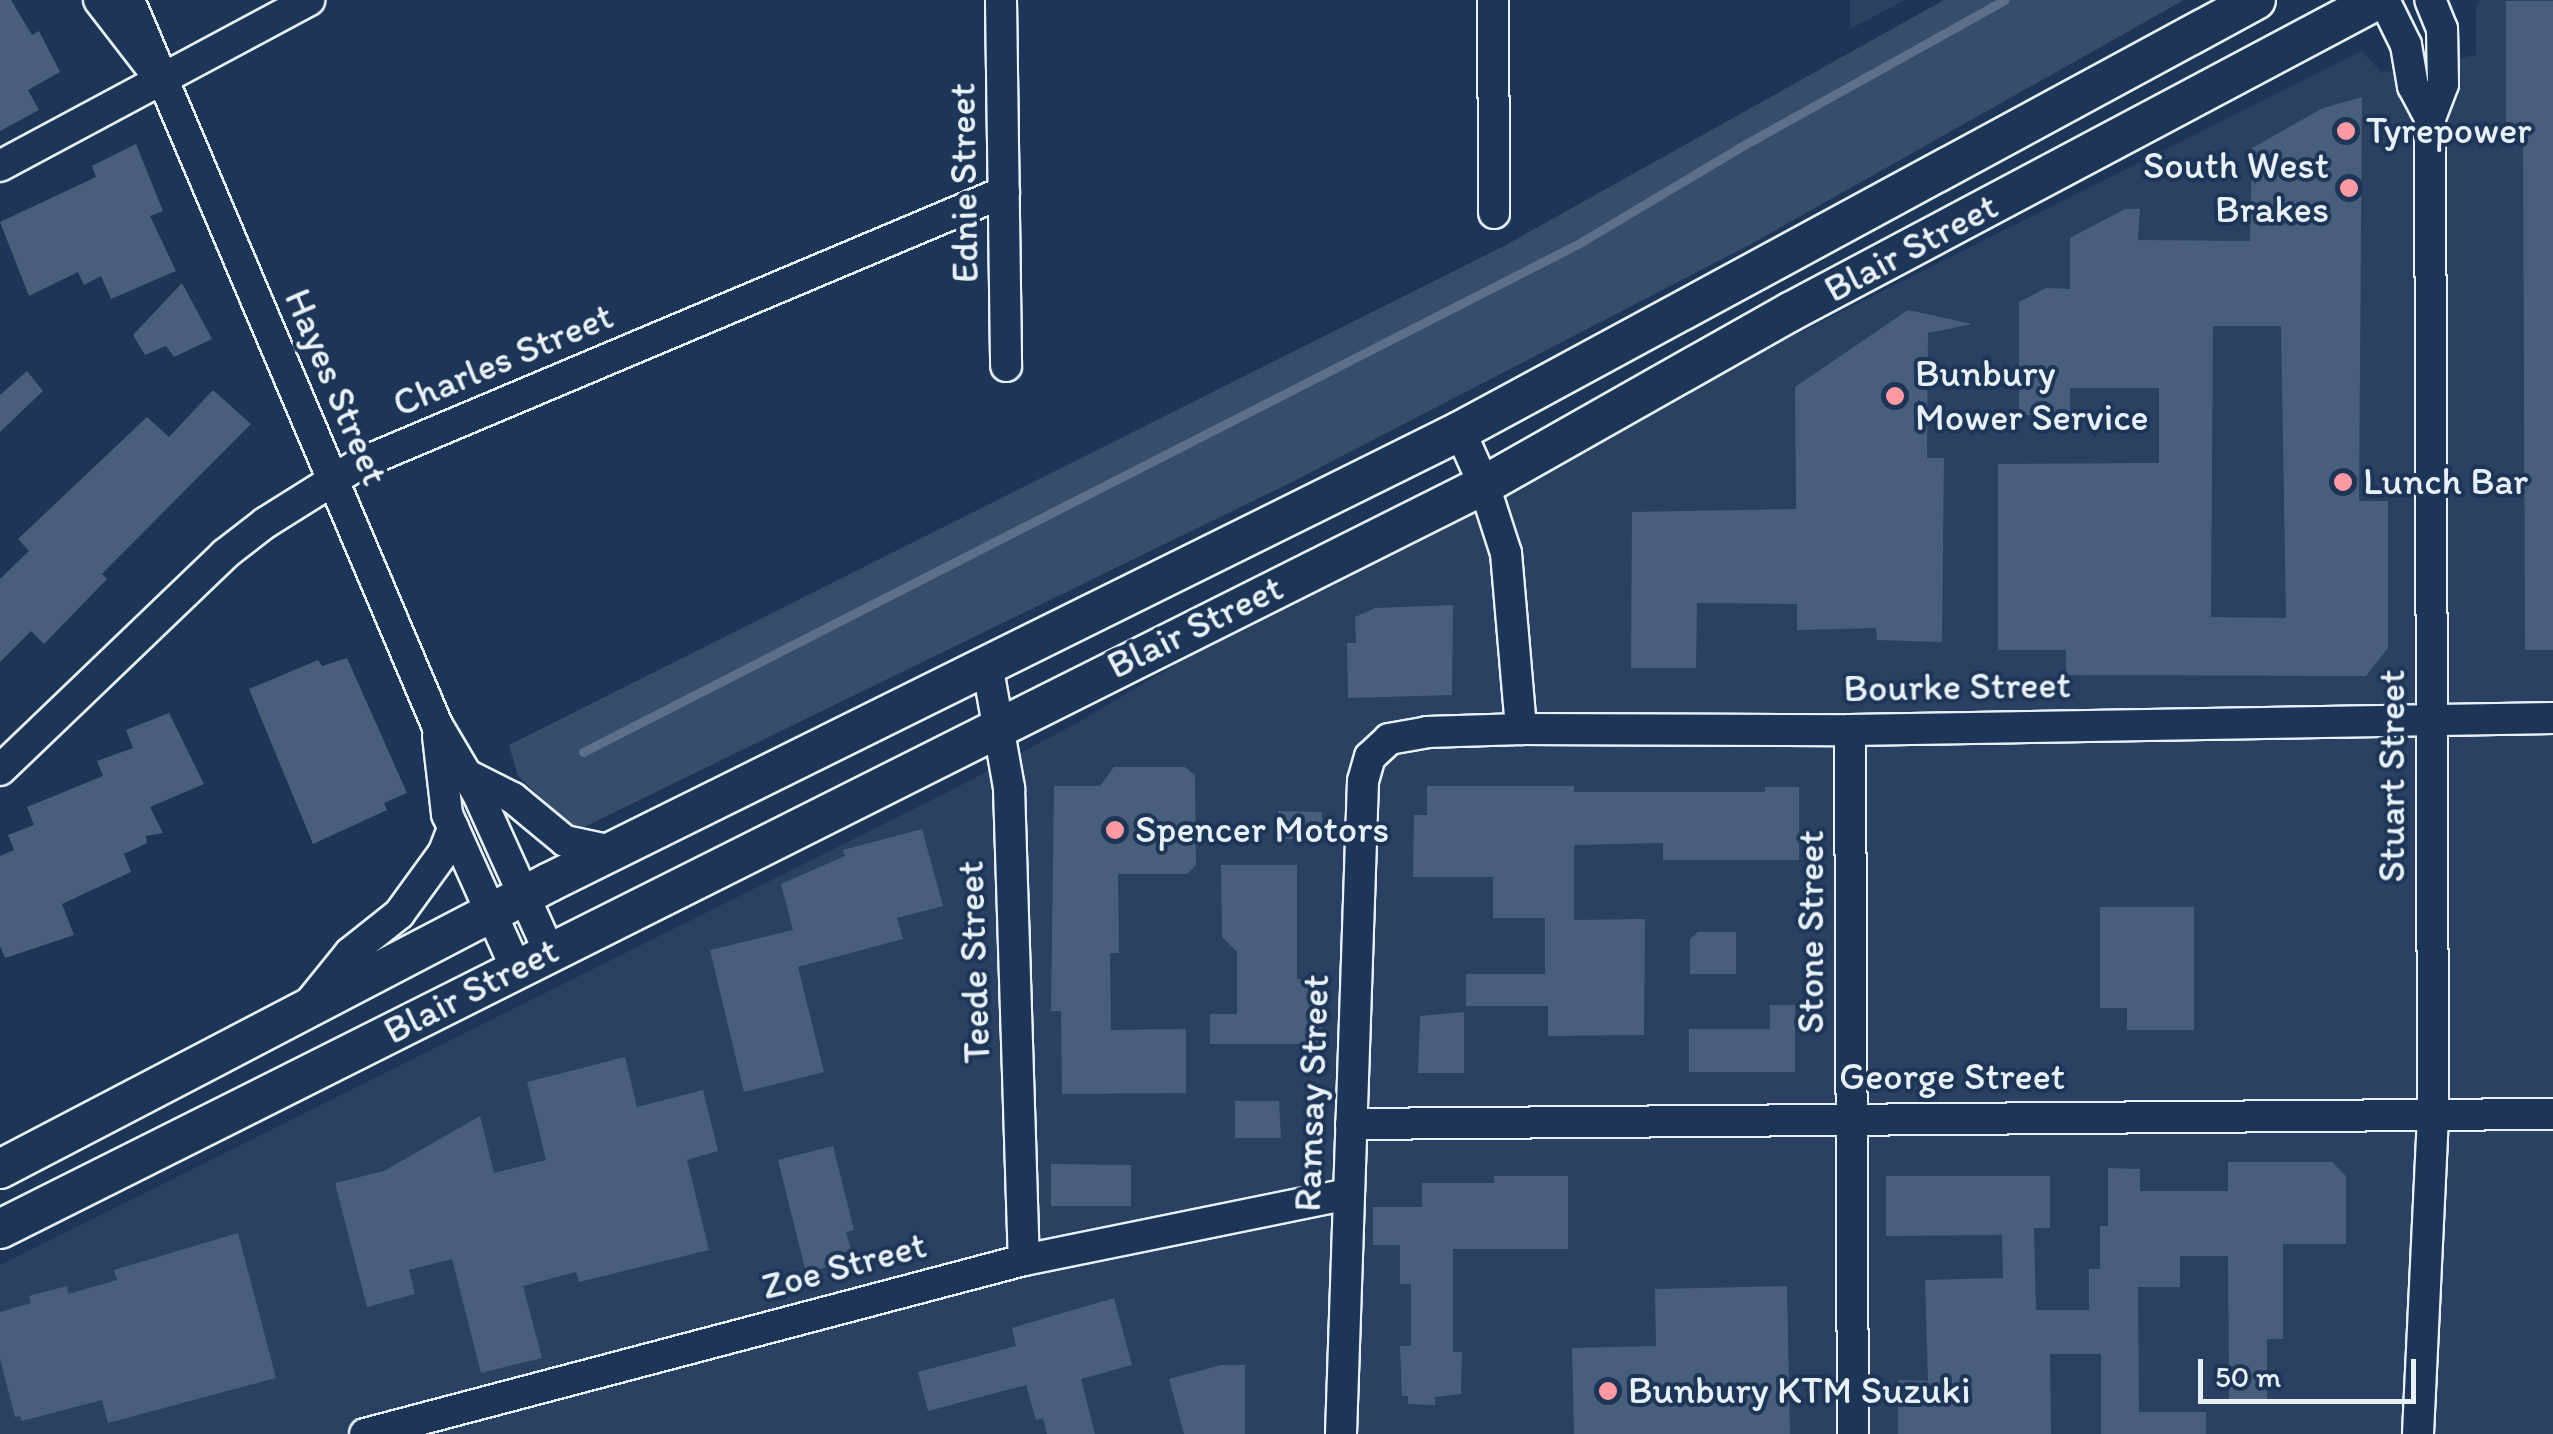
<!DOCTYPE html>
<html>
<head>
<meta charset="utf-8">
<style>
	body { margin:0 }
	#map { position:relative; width:2553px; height:1434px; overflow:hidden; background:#1d3557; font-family:Itim,sans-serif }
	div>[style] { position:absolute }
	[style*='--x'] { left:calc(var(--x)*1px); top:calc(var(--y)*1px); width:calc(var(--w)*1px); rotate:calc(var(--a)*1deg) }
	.built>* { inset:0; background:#2a4162 }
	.green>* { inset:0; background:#374d6c }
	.stream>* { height:9px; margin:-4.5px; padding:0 4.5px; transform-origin:4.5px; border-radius:4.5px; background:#5d7089 }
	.building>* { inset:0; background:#495e7a }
	.roads { filter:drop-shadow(2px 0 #e8f1f8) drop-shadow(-2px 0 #e8f1f8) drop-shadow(0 2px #e8f1f8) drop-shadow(0 -2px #e8f1f8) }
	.minor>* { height:30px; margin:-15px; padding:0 15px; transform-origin:15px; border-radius:15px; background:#1d3557 }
	.major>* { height:38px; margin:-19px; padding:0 19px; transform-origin:19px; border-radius:19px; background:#1d3557 }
	.dots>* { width:28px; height:28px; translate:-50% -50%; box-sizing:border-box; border:5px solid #1d3557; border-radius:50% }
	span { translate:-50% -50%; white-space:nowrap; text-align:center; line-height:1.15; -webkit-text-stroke:8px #1d3557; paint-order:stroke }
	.poi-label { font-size:38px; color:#e8f1f8 }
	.left { translate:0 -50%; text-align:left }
	.right { translate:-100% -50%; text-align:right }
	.street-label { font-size:38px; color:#e8f1f8 }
	.scale { position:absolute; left:2198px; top:1359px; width:218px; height:45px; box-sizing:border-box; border:5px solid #e8f1f8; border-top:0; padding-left:12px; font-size:30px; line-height:35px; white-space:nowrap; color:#e8f1f8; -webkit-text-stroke:8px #1d3557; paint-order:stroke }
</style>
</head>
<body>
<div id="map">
	<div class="built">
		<i style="clip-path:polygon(1850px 0,1905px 0,1850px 29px)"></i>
		<i style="clip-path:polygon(2480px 0,2553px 0,2553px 1434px,0 1434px,0 1265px,950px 791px,1075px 724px,1399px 533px,2362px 51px,2382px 73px,2476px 55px,2476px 7px)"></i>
	</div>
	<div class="green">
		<i style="clip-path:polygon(1944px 0,2184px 0,1751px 244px,1292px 482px,576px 831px,518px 776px,509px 745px,1504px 246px)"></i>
	</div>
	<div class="stream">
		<i style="--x:583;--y:752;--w:1117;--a:-27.05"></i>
		<i style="--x:1578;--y:244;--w:193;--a:-30.8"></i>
		<i style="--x:1744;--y:145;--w:298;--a:-29.1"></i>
	</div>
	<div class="building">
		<i style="clip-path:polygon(0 0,11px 0,32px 35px,39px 31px,60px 72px,28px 90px,39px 110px,0 131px)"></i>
		<i style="clip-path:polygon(2506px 1px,2553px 1px,2553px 650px,2525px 650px,2523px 143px,2506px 143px)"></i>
		<i style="clip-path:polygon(evenodd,2362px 97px,2359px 501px,2388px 501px,2388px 648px,2366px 676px,2066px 675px,2066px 650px,1998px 650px,1998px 464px,2159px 463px,2159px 388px,2070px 388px,2070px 415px,2019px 415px,2019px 302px,2046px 288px,2070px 289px,2070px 238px,2125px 209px,2140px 209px,2138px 240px,2250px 241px,2252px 148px,2323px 108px,2362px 97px,2213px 326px,2281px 326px,2286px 618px,2211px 617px,2213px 326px)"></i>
		<i style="clip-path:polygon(136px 144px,163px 211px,150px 216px,176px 271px,111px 299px,101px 276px,84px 285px,78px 272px,29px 296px,0 222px,96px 177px,92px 166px)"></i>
		<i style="clip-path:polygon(182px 283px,212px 339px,174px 357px,166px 346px,145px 355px,133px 335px)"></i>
		<i style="clip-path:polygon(1908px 310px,1972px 324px,1928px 333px,1927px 458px,1944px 458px,1942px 642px,1877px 640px,1876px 628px,1797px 630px,1797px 604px,1697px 603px,1696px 668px,1631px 668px,1632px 512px,1796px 509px,1795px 387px)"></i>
		<i style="clip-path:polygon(27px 371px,43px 391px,0 432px,0 395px)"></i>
		<i style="clip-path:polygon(213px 390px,251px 424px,102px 574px,107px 579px,44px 644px,31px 631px,0 662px,0 579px,29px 551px,18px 539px,147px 417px,169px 437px)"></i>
		<i style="clip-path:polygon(1453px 605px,1452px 695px,1348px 698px,1347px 643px,1356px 643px,1355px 617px,1375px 608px)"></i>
		<i style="clip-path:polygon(347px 658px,407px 793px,384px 803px,387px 810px,313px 844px,249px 689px,318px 660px,322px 666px)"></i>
		<i style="clip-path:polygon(169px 713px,204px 784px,150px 807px,163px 833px,146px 836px,147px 843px,124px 854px,131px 872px,62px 904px,74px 935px,5px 958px,0 946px,0 856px,14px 850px,8px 835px,34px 825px,27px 807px,103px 776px,97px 761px,133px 748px,126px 730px)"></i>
		<i style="clip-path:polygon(1114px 767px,1185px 767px,1195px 775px,1196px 865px,1187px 874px,1118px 874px,1119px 953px,1110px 953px,1111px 1030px,1186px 1029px,1186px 1093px,1062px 1094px,1061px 1011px,1051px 1011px,1054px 786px,1100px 786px)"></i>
		<i style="clip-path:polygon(1427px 786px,1574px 786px,1574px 792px,1765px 792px,1765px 787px,1799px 787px,1799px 860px,1663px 860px,1663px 843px,1574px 845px,1574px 920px,1645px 919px,1644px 1035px,1548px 1036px,1548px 1006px,1466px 1006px,1466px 974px,1545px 974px,1545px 918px,1493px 918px,1493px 877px,1413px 877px,1414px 815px,1427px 815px)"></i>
		<i style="clip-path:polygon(1278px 811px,1322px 812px,1322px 839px,1278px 839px)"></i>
		<i style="clip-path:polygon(922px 829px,943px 906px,897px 918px,903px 939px,798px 967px,824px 1072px,744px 1092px,710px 950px,793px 930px,781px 884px,845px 856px,843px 850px)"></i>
		<i style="clip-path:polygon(1221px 865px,1297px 865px,1297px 979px,1322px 979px,1322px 1044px,1210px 1044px,1210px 1014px,1237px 1014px,1237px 952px,1222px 937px)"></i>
		<i style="clip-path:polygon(2100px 907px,2194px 907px,2194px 1030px,2127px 1030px,2127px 1008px,2100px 1008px)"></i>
		<i style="clip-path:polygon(1698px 932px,1736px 932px,1736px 974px,1690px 974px,1690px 939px)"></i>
		<i style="clip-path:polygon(1770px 1005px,1795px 1005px,1795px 1072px,1689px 1072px,1689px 1029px,1770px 1029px)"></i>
		<i style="clip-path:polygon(1464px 1012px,1464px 1073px,1418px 1073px,1420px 1016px)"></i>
		<i style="clip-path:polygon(625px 1057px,637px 1107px,703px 1090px,718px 1151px,687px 1160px,709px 1250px,579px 1282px,576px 1272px,523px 1286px,542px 1358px,481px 1373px,452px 1259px,409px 1270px,415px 1294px,367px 1307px,335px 1183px,384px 1171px,480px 1116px,494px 1173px,546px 1160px,527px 1082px)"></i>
		<i style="clip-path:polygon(1235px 1101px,1279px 1101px,1281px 1138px,1235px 1138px)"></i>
		<i style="clip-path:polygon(833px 1146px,854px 1230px,846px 1232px,851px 1250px,826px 1257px,828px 1267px,806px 1273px,778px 1160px)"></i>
		<i style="clip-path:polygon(2228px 1162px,2332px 1162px,2346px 1176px,2346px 1244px,2283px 1244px,2283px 1339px,2267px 1339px,2267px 1399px,2229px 1399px,2228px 1256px,2180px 1256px,2180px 1287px,2138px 1287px,2139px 1412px,2206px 1412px,2206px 1434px,2101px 1434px,2101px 1354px,2050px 1354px,2051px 1434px,1898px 1434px,1898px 1380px,1928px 1381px,1925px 1280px,2003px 1278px,2002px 1235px,1886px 1236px,1886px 1176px,2050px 1176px,2050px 1228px,2034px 1228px,2036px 1310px,2089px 1310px,2089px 1269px,2100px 1269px,2100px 1226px,2108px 1226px,2108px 1168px,2140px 1169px,2140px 1191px,2228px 1191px)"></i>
		<i style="clip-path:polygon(1051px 1164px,1131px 1165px,1131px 1206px,1051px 1206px)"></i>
		<i style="clip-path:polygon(1494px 1176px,1568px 1176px,1568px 1249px,1453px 1249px,1453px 1352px,1462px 1352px,1461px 1394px,1435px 1397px,1435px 1405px,1408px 1404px,1408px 1396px,1402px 1396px,1400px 1346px,1411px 1346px,1411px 1284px,1400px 1284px,1400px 1245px,1373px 1245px,1373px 1207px,1422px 1207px,1422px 1183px,1494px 1183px)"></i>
		<i style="clip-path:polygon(238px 1233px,276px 1378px,108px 1423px,102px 1400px,22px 1421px,20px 1416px,15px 1417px,0 1359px,0 1312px,31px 1303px,29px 1296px,67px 1286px,68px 1294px,117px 1280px,114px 1270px)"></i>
		<i style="clip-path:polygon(1787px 1286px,1790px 1434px,1574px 1434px,1572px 1348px,1656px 1346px,1655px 1289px)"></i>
		<i style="clip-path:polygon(1114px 1298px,1132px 1365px,1081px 1379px,1095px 1434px,1047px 1434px,1043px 1418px,1036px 1420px,1026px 1385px,928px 1411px,918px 1372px,1016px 1346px,1012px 1328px)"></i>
		<i style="clip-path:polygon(1221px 1365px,1245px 1365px,1245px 1434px,1184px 1434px,1169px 1379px)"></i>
	</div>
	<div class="roads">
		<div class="minor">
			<i style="--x:99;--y:0;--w:83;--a:52.3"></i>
			<i style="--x:129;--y:0;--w:788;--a:66.98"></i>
			<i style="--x:437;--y:725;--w:80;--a:59.3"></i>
			<i style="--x:478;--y:794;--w:172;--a:65.7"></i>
			<i style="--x:1001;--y:0;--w:366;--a:89.2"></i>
			<i style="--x:1493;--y:0;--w:213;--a:89.7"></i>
			<i style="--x:2384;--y:0;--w:50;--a:63.9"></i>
			<i style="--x:2406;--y:45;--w:42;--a:80.3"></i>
			<i style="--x:2413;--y:86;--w:36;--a:62"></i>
			<i style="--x:0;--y:166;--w:351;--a:-28.2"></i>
			<i style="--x:1460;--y:431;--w:59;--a:66"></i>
			<i style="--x:1484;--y:485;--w:71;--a:72.1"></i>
			<i style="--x:1506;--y:553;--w:177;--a:85.1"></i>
			<i style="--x:987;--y:664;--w:126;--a:79.9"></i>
			<i style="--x:1009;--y:788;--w:472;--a:88.2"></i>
			<i style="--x:1850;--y:730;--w:704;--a:89.76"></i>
			<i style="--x:438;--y:736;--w:79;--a:83.4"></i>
			<i style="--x:447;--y:814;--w:169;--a:65.9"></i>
			<i style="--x:0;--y:770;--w:312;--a:-43.8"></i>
			<i style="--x:225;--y:554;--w:51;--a:-37.8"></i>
			<i style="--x:265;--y:523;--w:111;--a:-32.1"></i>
			<i style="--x:359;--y:464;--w:700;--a:-22.87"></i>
			<i style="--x:467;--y:775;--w:51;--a:26.6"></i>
			<i style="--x:513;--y:798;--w:67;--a:39.6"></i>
			<i style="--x:565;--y:841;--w:48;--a:12"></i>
			<i style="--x:308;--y:1005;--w:67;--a:-51.1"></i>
			<i style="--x:350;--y:953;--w:63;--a:-38.5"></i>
			<i style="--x:399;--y:914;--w:77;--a:-54"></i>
			<i style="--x:444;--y:852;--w:26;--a:-69"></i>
			<i style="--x:1351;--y:1124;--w:1202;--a:-0.48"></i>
			<i style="--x:365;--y:1434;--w:682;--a:-14.79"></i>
			<i style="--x:1024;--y:1260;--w:331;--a:-11.5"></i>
			<i style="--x:1341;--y:1434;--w:653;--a:-88.07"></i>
			<i style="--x:1363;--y:781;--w:25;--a:-74"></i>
			<i style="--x:1370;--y:757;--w:26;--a:-43"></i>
			<i style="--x:1389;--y:739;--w:39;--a:-10"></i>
			<i style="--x:1427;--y:732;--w:94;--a:-1.8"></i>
			<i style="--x:1521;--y:729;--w:329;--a:0.2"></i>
			<i style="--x:1850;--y:730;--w:703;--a:-0.98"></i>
			<i style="--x:2418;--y:1434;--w:321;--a:-87.3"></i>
			<i style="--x:2433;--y:1113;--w:995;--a:-90.17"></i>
			<i style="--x:2430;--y:118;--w:36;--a:-69"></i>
			<i style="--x:2443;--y:84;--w:55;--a:-91"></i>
			<i style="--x:2442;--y:29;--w:31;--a:-112"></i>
		</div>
		<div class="major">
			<i style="--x:0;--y:1169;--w:620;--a:-27.56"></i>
			<i style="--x:550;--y:882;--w:1016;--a:-26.36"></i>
			<i style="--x:1460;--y:431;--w:905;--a:-28.43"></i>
			<i style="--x:0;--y:1229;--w:1660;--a:-26.63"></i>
			<i style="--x:1484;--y:485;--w:352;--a:-29.5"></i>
			<i style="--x:1790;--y:312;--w:665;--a:-27.99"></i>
		</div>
	</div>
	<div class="dots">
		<i style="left:2346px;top:131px;background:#ff9aa2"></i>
		<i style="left:2349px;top:188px;background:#ff9aa2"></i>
		<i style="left:1895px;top:396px;background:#ff9aa2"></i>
		<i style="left:2343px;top:482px;background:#ff9aa2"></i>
		<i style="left:1115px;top:830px;background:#ff9aa2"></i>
		<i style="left:1608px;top:1391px;background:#ff9aa2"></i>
	</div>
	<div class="poi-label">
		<span class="left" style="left:2366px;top:131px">Tyrepower</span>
		<span class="right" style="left:2329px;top:188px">South West<br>Brakes</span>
		<span class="left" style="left:1915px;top:396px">Bunbury<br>Mower Service</span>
		<span class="left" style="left:2363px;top:482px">Lunch Bar</span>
		<span class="left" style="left:1135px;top:830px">Spencer Motors</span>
		<span class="left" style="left:1628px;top:1391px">Bunbury KTM Suzuki</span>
	</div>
	<div class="street-label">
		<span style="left:964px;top:183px;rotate:-91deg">Ednie Street</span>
		<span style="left:1911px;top:248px;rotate:-28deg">Blair Street</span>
		<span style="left:503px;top:360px;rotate:-23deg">Charles Street</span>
		<span style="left:336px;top:387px;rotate:67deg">Hayes Street</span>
		<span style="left:1195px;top:627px;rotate:-26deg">Blair Street</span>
		<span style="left:1957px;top:687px;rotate:-1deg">Bourke Street</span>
		<span style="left:2392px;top:776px;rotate:-90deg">Stuart Street</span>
		<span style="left:1811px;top:932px;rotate:-90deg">Stone Street</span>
		<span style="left:974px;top:962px;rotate:-92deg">Teede Street</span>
		<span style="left:471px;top:991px;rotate:-27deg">Blair Street</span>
		<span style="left:1952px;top:1077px">George Street</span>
		<span style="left:1312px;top:1093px;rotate:-88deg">Ramsay Street</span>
		<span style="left:844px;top:1266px;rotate:-15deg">Zoe Street</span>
	</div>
	<div class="scale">50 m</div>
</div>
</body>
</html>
